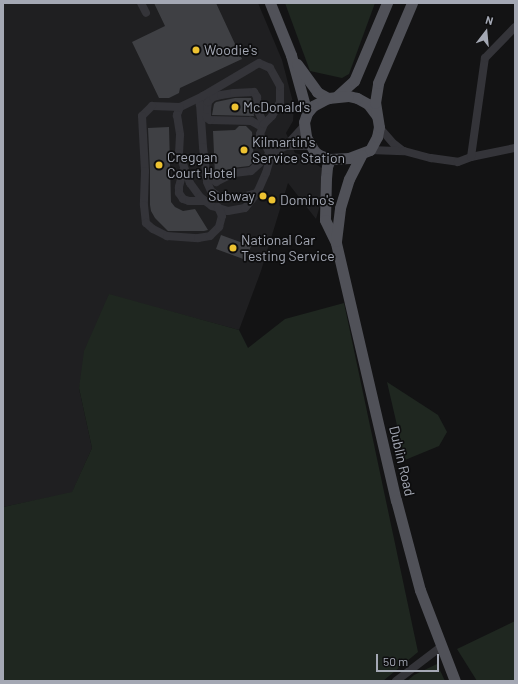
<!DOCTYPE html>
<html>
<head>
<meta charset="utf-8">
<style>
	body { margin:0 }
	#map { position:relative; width:518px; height:684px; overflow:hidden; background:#131314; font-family:Barlow,sans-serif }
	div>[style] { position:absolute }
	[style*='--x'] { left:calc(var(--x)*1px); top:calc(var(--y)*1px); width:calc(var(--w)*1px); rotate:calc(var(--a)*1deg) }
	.built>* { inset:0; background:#1f1f21 }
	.green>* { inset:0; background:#1f2720 }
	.building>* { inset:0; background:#3f4044 }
	.minor>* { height:8px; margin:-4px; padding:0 4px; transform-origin:4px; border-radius:4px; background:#343439 }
	.major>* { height:11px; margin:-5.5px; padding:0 5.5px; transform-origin:5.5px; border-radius:5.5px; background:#505158 }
	.dots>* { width:11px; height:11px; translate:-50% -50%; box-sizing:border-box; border:2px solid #0e0e0f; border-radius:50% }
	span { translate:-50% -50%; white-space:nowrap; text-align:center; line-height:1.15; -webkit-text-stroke:3.5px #0e0e0f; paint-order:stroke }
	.poi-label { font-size:14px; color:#a4a8b4 }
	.left { translate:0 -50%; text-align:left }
	.right { translate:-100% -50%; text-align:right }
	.street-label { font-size:14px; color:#a4a8b4 }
	.frame { position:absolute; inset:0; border:4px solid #a4a8b4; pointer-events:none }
	.north { position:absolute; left:466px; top:12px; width:40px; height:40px; -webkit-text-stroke:3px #0e0e0f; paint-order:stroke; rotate:16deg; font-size:11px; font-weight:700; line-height:16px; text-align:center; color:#a4a8b4 }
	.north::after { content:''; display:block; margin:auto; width:14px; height:18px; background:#a4a8b4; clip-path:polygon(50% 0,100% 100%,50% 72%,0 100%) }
	.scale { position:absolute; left:376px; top:654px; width:63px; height:18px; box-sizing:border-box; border:2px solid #a4a8b4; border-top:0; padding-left:5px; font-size:12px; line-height:14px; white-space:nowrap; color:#a4a8b4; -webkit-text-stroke:3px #0e0e0f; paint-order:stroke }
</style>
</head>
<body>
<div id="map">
	<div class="built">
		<i style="clip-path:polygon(3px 3px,258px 3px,282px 60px,294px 106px,293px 121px,286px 133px,295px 153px,305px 156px,323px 169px,321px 202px,316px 219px,288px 183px,261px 271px,239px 330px,109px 295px,79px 388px,92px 448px,72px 493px,3px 507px)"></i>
	</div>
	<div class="green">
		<i style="clip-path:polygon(285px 3px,375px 3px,349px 74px,342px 78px,310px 71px)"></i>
		<i style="clip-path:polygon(109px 294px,239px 330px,248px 348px,285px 319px,344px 303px,418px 652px,383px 681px,3px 681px,3px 507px,72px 492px,92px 448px,79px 388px,84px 351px)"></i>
		<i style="clip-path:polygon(387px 382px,438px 415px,447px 432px,439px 446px,405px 460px)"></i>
		<i style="clip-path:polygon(515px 621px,515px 681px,477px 681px,457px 649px)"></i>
		<i style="clip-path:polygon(437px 664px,445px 681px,407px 681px,414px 675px)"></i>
	</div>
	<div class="building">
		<i style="clip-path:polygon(154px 3px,216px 3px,242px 59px,180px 88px,179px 93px,169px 98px,159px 98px,132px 42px,165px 26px)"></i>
		<i style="clip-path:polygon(235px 98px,251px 98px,254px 116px,212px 115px,214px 104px,216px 102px)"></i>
		<i style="clip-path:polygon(239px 126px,246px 126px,252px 132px,254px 161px,249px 166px,232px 168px,216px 176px,215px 175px,213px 131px,235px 130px)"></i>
		<i style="clip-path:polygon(169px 127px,171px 202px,175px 207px,183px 211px,195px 209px,208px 230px,204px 231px,168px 231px,155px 218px,151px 211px,150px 205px,150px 171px,148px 128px)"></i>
		<i style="clip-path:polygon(221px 235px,251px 246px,246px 260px,216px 249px)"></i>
	</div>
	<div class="minor">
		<i style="--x:141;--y:3;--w:11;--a:63"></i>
		<i style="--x:203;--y:96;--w:9;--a:111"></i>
		<i style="--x:200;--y:104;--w:43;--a:86"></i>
		<i style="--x:203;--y:147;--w:35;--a:83"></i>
		<i style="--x:207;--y:182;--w:10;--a:66"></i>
		<i style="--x:211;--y:191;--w:10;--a:37"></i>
		<i style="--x:219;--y:197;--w:7;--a:8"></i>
		<i style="--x:226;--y:198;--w:16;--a:-4"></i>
		<i style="--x:242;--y:197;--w:16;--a:-15"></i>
		<i style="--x:180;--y:107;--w:9;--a:111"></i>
		<i style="--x:177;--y:115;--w:20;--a:81"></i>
		<i style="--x:180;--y:135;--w:18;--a:93"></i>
		<i style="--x:179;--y:153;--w:32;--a:70"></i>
		<i style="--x:190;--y:183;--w:17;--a:54"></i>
		<i style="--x:200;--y:197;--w:15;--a:37"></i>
		<i style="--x:212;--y:206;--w:17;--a:17"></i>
		<i style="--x:228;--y:211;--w:17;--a:-10"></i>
		<i style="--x:245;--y:208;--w:19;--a:-51"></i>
		<i style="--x:257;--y:193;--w:22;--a:-66"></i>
		<i style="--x:266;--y:173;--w:15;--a:-74"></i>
		<i style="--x:270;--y:159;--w:5;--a:-90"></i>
		<i style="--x:270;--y:154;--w:18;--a:-27"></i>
		<i style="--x:286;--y:146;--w:24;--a:0"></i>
		<i style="--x:262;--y:127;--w:13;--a:-151"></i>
		<i style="--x:251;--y:121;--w:41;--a:-178.6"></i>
		<i style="--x:210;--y:120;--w:4;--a:-146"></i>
		<i style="--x:207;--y:118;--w:8;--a:-90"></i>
		<i style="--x:207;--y:110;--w:8;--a:-83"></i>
		<i style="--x:208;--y:102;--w:7;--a:-45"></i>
		<i style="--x:213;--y:97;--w:8;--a:-14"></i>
		<i style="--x:221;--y:95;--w:13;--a:-9"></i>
		<i style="--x:234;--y:93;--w:20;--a:-3"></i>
		<i style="--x:254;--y:92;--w:6;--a:59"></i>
		<i style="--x:257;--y:97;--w:14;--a:86"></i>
		<i style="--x:258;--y:111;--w:14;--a:65"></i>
		<i style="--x:379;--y:127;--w:23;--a:49"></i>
		<i style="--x:394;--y:144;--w:11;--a:38"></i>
		<i style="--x:286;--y:146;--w:28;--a:-48"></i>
		<i style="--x:370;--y:150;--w:34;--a:2"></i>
		<i style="--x:404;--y:151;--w:28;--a:15"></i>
		<i style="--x:431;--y:158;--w:27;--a:8"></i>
		<i style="--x:458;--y:162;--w:14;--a:-21"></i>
		<i style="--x:471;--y:157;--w:45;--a:-11.6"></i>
		<i style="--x:471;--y:157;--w:100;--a:-82"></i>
		<i style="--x:485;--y:58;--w:43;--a:-45.9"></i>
		<i style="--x:184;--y:168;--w:20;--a:105"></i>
		<i style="--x:179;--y:187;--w:6;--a:90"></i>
		<i style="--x:179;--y:193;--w:7;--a:56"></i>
		<i style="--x:183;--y:199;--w:6;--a:18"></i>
		<i style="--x:189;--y:201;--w:16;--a:0"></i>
		<i style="--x:206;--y:176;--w:12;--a:31"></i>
		<i style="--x:216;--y:182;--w:20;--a:-27"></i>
		<i style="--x:234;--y:173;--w:17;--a:-7"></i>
		<i style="--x:251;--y:171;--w:25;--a:-42"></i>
		<i style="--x:270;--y:154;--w:22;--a:-117"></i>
		<i style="--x:260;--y:134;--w:11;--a:-68"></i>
		<i style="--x:264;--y:124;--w:11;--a:-45"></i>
		<i style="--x:272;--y:116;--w:16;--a:-60"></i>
		<i style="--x:280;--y:102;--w:16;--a:-90"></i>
		<i style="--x:280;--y:86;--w:21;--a:-119"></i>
		<i style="--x:270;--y:68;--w:12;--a:-156"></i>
		<i style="--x:259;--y:63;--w:65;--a:149.5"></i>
		<i style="--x:203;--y:96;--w:25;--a:154"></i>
		<i style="--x:180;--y:107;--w:28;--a:-178"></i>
		<i style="--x:152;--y:106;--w:14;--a:135"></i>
		<i style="--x:142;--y:116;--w:55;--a:86.9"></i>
		<i style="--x:145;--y:171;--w:34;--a:92"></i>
		<i style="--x:144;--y:205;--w:18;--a:84"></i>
		<i style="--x:146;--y:223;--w:9;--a:41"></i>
		<i style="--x:153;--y:229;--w:16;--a:27"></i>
		<i style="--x:167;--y:236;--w:31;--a:4"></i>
		<i style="--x:198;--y:238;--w:12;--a:-9"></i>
		<i style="--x:210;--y:236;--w:13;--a:-45"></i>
		<i style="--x:219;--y:227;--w:11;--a:-75"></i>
		<i style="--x:222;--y:216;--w:10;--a:-114"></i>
		<i style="--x:396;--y:681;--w:58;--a:-37.3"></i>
	</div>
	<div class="major">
		<i style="--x:270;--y:3;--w:56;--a:68"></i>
		<i style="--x:291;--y:55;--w:60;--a:74.6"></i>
		<i style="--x:297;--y:64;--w:34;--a:54"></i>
		<i style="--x:317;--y:92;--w:13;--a:29"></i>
		<i style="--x:336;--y:97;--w:24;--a:-42"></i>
		<i style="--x:354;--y:81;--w:85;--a:-67.1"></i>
		<i style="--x:377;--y:116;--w:15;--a:-127"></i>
		<i style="--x:368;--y:104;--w:13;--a:-151"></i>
		<i style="--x:357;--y:98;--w:9;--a:-167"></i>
		<i style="--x:348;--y:96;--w:20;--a:174"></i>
		<i style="--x:328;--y:98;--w:17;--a:152"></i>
		<i style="--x:313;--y:106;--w:9;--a:131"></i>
		<i style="--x:307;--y:113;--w:9;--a:108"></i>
		<i style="--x:304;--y:122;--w:15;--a:82"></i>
		<i style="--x:306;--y:137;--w:16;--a:60"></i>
		<i style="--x:314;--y:151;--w:6;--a:39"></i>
		<i style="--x:319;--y:155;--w:12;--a:20"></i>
		<i style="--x:330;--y:159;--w:19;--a:-3"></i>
		<i style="--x:349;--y:158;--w:22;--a:-21"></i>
		<i style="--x:370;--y:150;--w:15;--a:-62"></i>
		<i style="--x:377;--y:137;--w:10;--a:-79"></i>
		<i style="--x:379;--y:127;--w:24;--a:-99"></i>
		<i style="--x:375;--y:103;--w:20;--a:-81"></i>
		<i style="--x:378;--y:83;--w:87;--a:-67"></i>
		<i style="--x:330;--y:159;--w:9;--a:111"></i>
		<i style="--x:327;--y:167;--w:11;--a:95"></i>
		<i style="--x:326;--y:178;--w:42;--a:91.4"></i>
		<i style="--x:325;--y:220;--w:25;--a:64"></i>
		<i style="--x:336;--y:243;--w:264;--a:76.9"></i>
		<i style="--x:396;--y:500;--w:93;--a:75.1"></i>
		<i style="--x:420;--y:590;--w:97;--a:69"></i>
		<i style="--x:336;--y:241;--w:33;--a:-83"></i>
		<i style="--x:340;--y:208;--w:30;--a:-73"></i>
		<i style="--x:349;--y:179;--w:27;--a:-63"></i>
	</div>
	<div class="dots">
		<i style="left:196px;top:50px;background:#edc231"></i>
		<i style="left:235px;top:107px;background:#edc231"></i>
		<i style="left:244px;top:150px;background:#edc231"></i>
		<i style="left:159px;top:165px;background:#edc231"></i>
		<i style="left:263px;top:196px;background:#edc231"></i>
		<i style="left:272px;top:200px;background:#edc231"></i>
		<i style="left:233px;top:248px;background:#edc231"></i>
	</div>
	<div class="poi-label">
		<span class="left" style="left:204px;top:50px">Woodie's</span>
		<span class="left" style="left:243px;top:107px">McDonald's</span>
		<span class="left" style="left:252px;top:150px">Kilmartin's<br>Service Station</span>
		<span class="left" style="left:167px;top:165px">Creggan<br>Court Hotel</span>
		<span class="right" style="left:255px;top:196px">Subway</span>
		<span class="left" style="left:280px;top:200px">Domino's</span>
		<span class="left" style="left:241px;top:248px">National Car<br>Testing Service</span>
	</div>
	<div class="street-label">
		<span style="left:402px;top:461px;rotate:77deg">Dublin Road</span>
	</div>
	<div class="frame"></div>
	<div class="north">N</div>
	<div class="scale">50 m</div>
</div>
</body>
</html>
